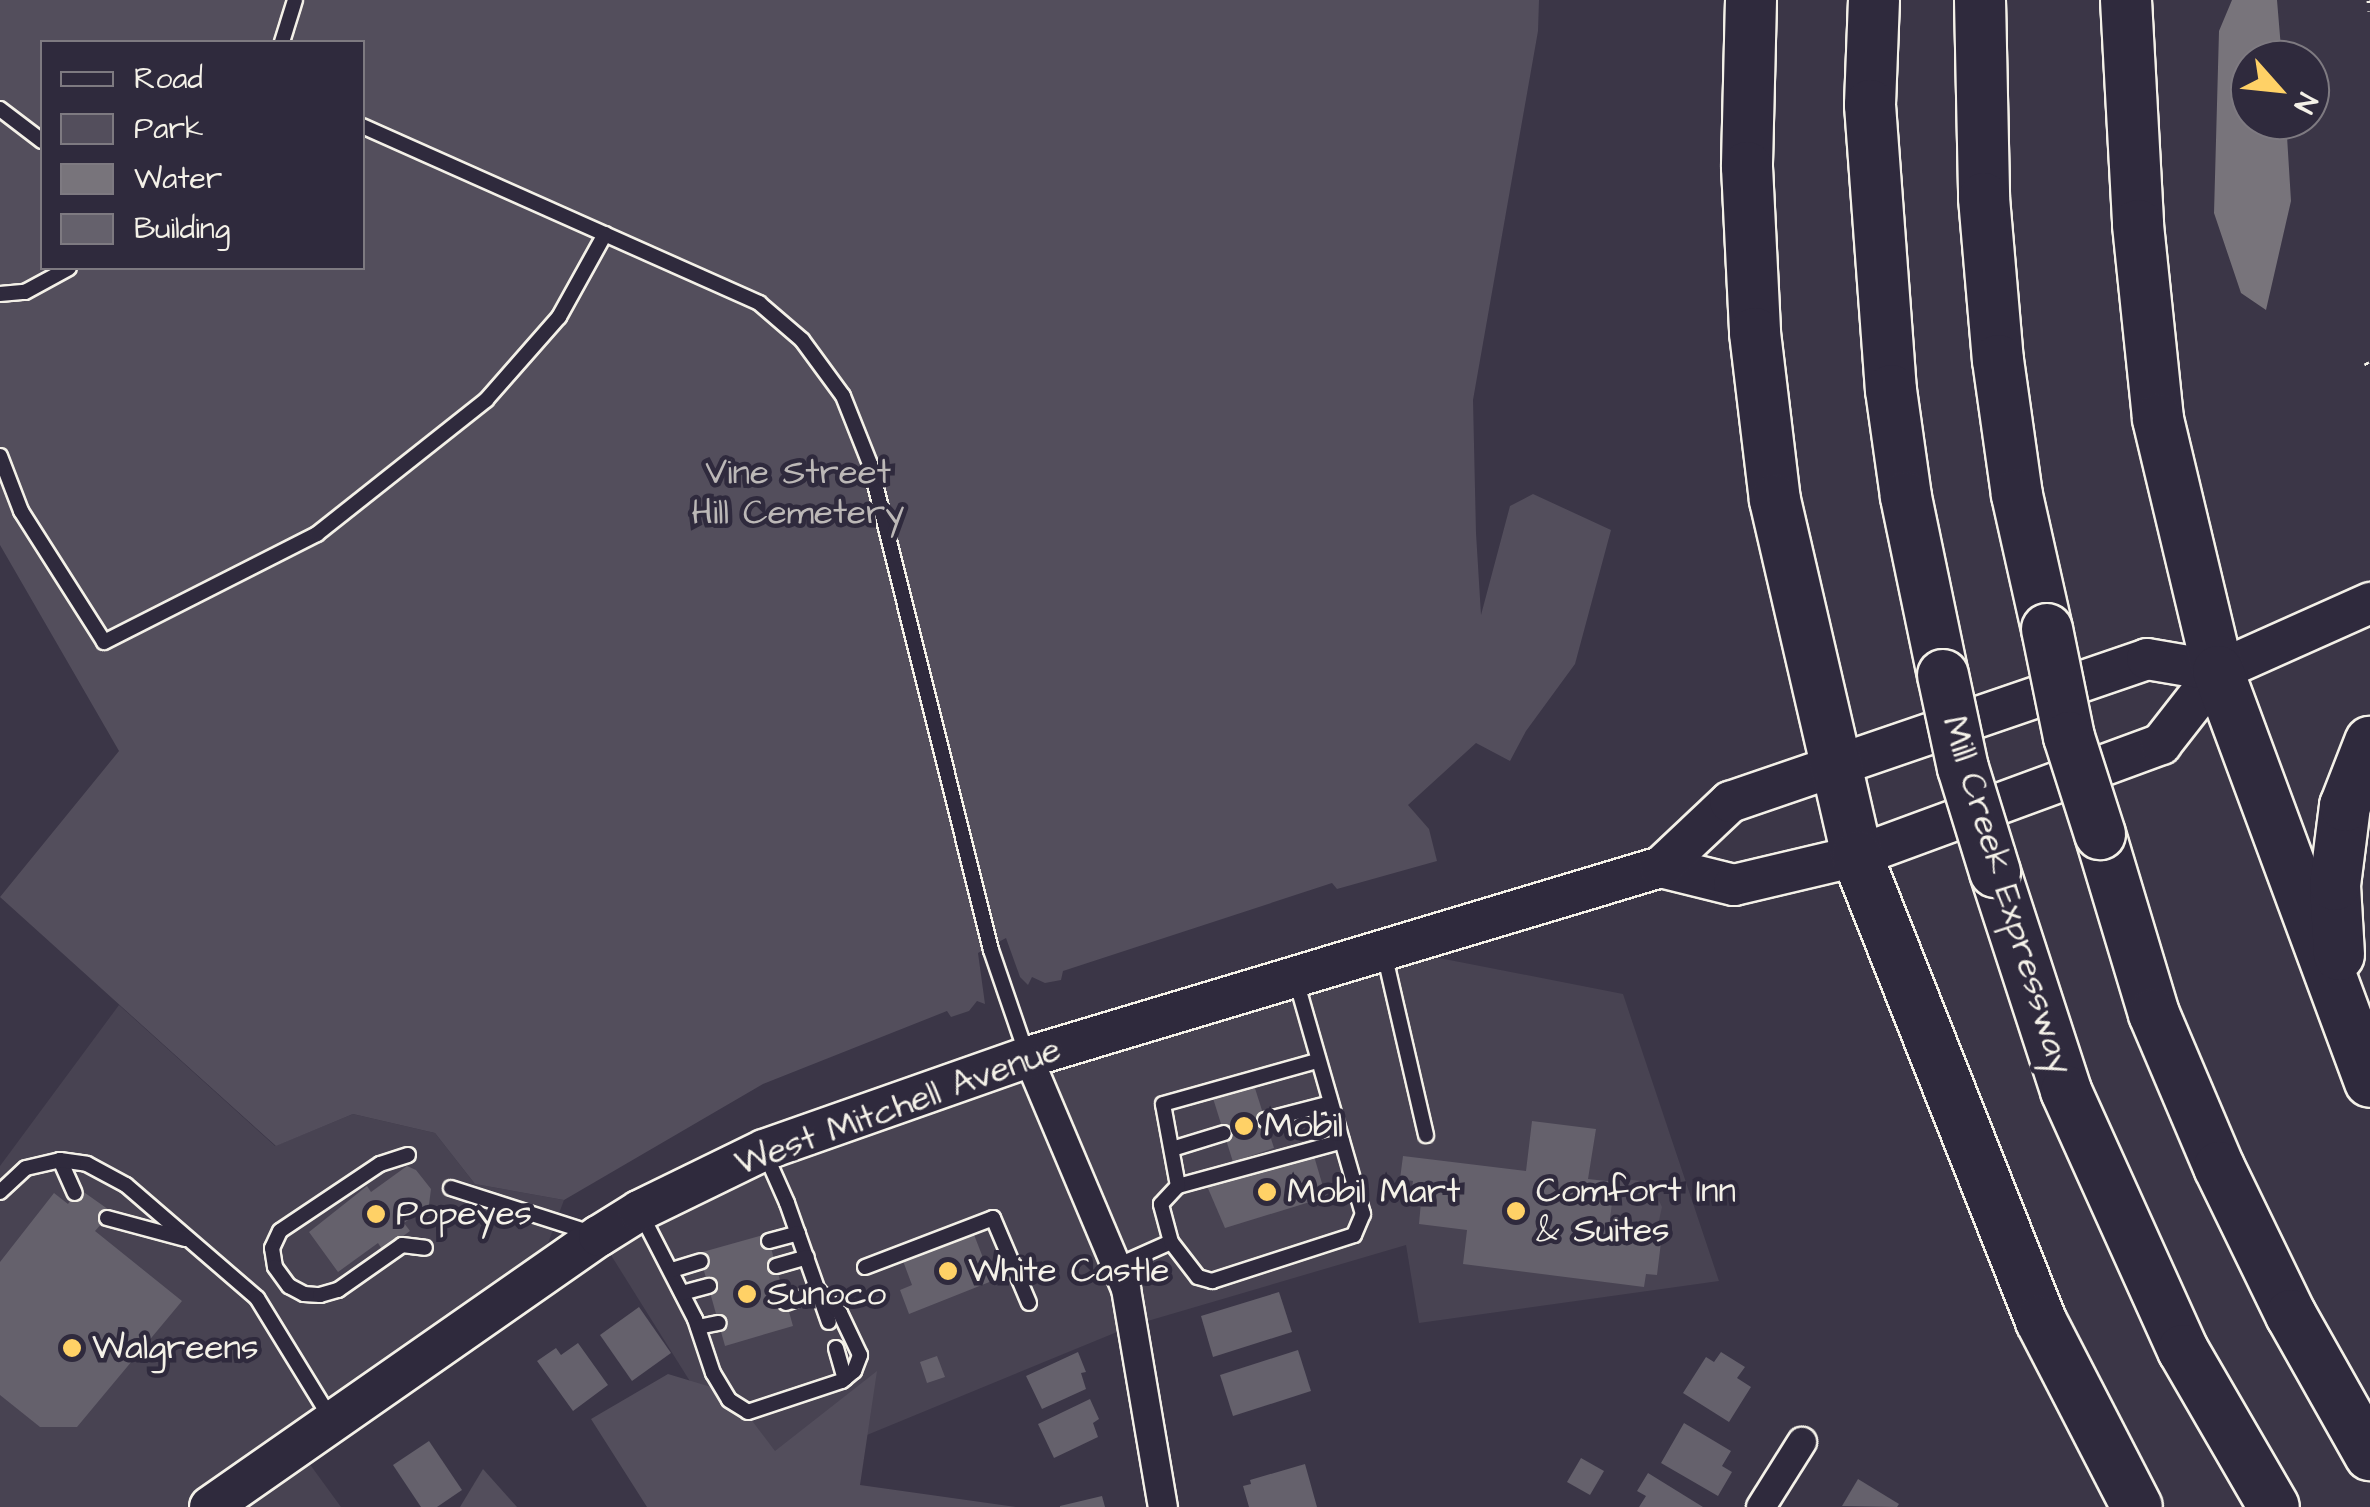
<!DOCTYPE html>
<html>
<head>
<meta charset="utf-8">
<style>
	body { margin:0 }
	#map { position:relative; width:2370px; height:1507px; overflow:hidden; background:#3b3647; font-family:"Architects Daughter",sans-serif }
	div>[style] { position:absolute }
	[style*='--x'] { left:calc(var(--x)*1px); top:calc(var(--y)*1px); width:calc(var(--w)*1px); rotate:calc(var(--a)*1deg) }
	.built>* { inset:0; background:#484352 }
	.green>* { inset:0; background:#534e5c }
	.water>* { inset:0; background:#78747b }
	.building>* { inset:0; background:#65616c }
	.path>* { height:5px; margin-top:-2.5px; transform-origin:0; background:repeating-linear-gradient(90deg,#f4f1e8 0 2.5px,transparent 0 10.5px) }
	.roads { filter:drop-shadow(2px 0 #f4f1e8) drop-shadow(-2px 0 #f4f1e8) drop-shadow(0 2px #f4f1e8) drop-shadow(0 -2px #f4f1e8) }
	.service>* { height:14px; margin:-7px; padding:0 7px; transform-origin:7px; border-radius:7px; background:#2f2a3d }
	.minor>* { height:28px; margin:-14px; padding:0 14px; transform-origin:14px; border-radius:14px; background:#2f2a3d }
	.secondary>* { height:40px; margin:-20px; padding:0 20px; transform-origin:20px; border-radius:20px; background:#2f2a3d }
	.motorway>* { height:50px; margin:-25px; padding:0 25px; transform-origin:25px; border-radius:25px; background:#2f2a3d }
	.bridges { filter:drop-shadow(2px 0 #f4f1e8) drop-shadow(-2px 0 #f4f1e8) drop-shadow(0 2px #f4f1e8) drop-shadow(0 -2px #f4f1e8) }
	.motorway-bridge>* { height:50px; margin:-25px; padding:0 25px; transform-origin:25px; border-radius:25px; background:#2f2a3d }
	.dots>* { width:28px; height:28px; translate:-50% -50%; box-sizing:border-box; border:5px solid #2f2a3d; border-radius:50% }
	span { translate:-50% -50%; white-space:nowrap; text-align:center; line-height:1.15; -webkit-text-stroke:9px #2f2a3d; paint-order:stroke }
	.park-label { font-size:35px; color:#bcb8b7 }
	.street-label { font-size:35px; color:#f4f1e8 }
	.poi-label { font-size:35px; color:#f4f1e8 }
	.left { translate:0 -50%; text-align:left }
	.legend { position:absolute; left:40px; top:40px; width:325px; height:230px; box-sizing:border-box; background:#2f2a3d; border:2px solid #7e7a81; margin:0; padding:12px 18px; list-style:none; font-size:30px; color:#f4f1e8 }
	.legend li { display:flex; align-items:center; gap:20px; height:50px }
	.legend b { width:50px; border:2px solid #7e7a81 }
	.north { position:absolute; left:2230px; top:40px; width:100px; height:100px; box-sizing:border-box; background:#2f2a3d; border:2px solid #7e7a81; border-radius:50%; rotate:117deg; font-size:28px; font-weight:700; line-height:40px; text-align:center; color:#f4f1e8 }
	.north::after { content:''; display:block; margin:auto; width:35px; height:45px; background:#ffd166; clip-path:polygon(50% 0,100% 100%,50% 72%,0 100%) }
</style>
</head>
<body>
<div id="map">
	<div class="built">
		<i style="clip-path:polygon(1383px 947px,1623px 994px,1719px 1281px,1419px 1323px,1406px 1245px,1134px 1325px,753px 1482px,599px 1236px,801px 1136px)"></i>
		<i style="clip-path:polygon(119px 1005px,275px 1146px,353px 1114px,435px 1133px,475px 1184px,564px 1200px,533px 1284px,298px 1448px,341px 1507px,0 1507px,0 1166px)"></i>
	</div>
	<div class="green">
		<i style="clip-path:polygon(evenodd,0 0,1539px 0,1538px 31px,1473px 400px,1476px 533px,1481px 615px,1510px 506px,1533px 494px,1611px 530px,1575px 664px,1526px 731px,1510px 761px,1476px 743px,1408px 805px,1429px 829px,1437px 861px,1337px 889px,1332px 883px,1063px 971px,1061px 980px,1045px 983px,1032px 977px,1028px 985px,1020px 977px,1006px 938px,978px 953px,985px 1004px,977px 1001px,969px 1011px,951px 1017px,947px 1011px,763px 1084px,564px 1200px,475px 1184px,435px 1133px,353px 1114px,276px 1146px,0 897px,119px 751px,0 545px,0 0,42px 42px,362px 42px,362px 268px,42px 268px,42px 42px)"></i>
		<i style="clip-path:polygon(1615px 1178px,1650px 1182px,1662px 1207px,1658px 1225px,1610px 1219px)"></i>
		<i style="clip-path:polygon(877px 1371px,860px 1485px,1016px 1507px,647px 1507px,591px 1419px,668px 1374px,731px 1393px,775px 1451px)"></i>
		<i style="clip-path:polygon(483px 1469px,517px 1507px,460px 1507px)"></i>
	</div>
	<div class="water">
		<i style="clip-path:polygon(2232px 0,2277px 0,2282px 60px,2250px 60px,2250px 120px,2286px 120px,2291px 201px,2266px 310px,2241px 293px,2214px 213px,2219px 31px)"></i>
	</div>
	<div class="building">
		<i style="clip-path:polygon(1253px 1082px,1274px 1148px,1233px 1162px,1212px 1095px)"></i>
		<i style="clip-path:polygon(1532px 1121px,1596px 1129px,1588px 1179px,1615px 1182px,1610px 1219px,1663px 1226px,1657px 1275px,1646px 1274px,1644px 1287px,1463px 1264px,1467px 1230px,1419px 1224px,1421px 1202px,1410px 1201px,1413px 1181px,1400px 1179px,1403px 1156px,1526px 1171px)"></i>
		<i style="clip-path:polygon(1314px 1156px,1326px 1197px,1225px 1228px,1207px 1186px)"></i>
		<i style="clip-path:polygon(407px 1166px,416px 1170px,431px 1189px,429px 1205px,404px 1223px,410px 1231px,383px 1251px,378px 1243px,338px 1272px,309px 1232px,367px 1186px,371px 1192px)"></i>
		<i style="clip-path:polygon(78px 1188px,112px 1212px,95px 1231px,182px 1301px,77px 1427px,40px 1427px,0 1395px,0 1262px,54px 1193px,68px 1204px)"></i>
		<i style="clip-path:polygon(973px 1232px,992px 1281px,909px 1314px,900px 1290px,912px 1285px,903px 1261px)"></i>
		<i style="clip-path:polygon(767px 1234px,793px 1326px,725px 1346px,699px 1253px)"></i>
		<i style="clip-path:polygon(1279px 1292px,1292px 1332px,1213px 1357px,1201px 1316px)"></i>
		<i style="clip-path:polygon(639px 1307px,671px 1353px,632px 1381px,600px 1335px)"></i>
		<i style="clip-path:polygon(578px 1343px,608px 1385px,573px 1411px,537px 1361px,556px 1348px,561px 1355px)"></i>
		<i style="clip-path:polygon(1298px 1350px,1311px 1391px,1233px 1416px,1220px 1375px)"></i>
		<i style="clip-path:polygon(1078px 1352px,1086px 1372px,1081px 1373px,1086px 1389px,1042px 1409px,1026px 1376px)"></i>
		<i style="clip-path:polygon(1721px 1352px,1745px 1367px,1737px 1378px,1751px 1387px,1729px 1422px,1683px 1393px,1706px 1357px,1714px 1362px)"></i>
		<i style="clip-path:polygon(937px 1356px,945px 1377px,927px 1383px,920px 1362px)"></i>
		<i style="clip-path:polygon(1090px 1399px,1099px 1419px,1093px 1423px,1098px 1437px,1054px 1458px,1038px 1424px)"></i>
		<i style="clip-path:polygon(1684px 1423px,1731px 1451px,1722px 1466px,1732px 1472px,1718px 1496px,1661px 1463px)"></i>
		<i style="clip-path:polygon(429px 1441px,462px 1490px,437px 1507px,421px 1507px,393px 1465px)"></i>
		<i style="clip-path:polygon(1581px 1458px,1604px 1471px,1590px 1495px,1567px 1482px)"></i>
		<i style="clip-path:polygon(1305px 1464px,1317px 1507px,1249px 1507px,1243px 1486px,1251px 1484px,1250px 1480px)"></i>
		<i style="clip-path:polygon(1648px 1473px,1703px 1507px,1639px 1507px,1646px 1496px,1637px 1491px)"></i>
		<i style="clip-path:polygon(1858px 1479px,1899px 1504px,1897px 1507px,1842px 1506px)"></i>
		<i style="clip-path:polygon(1102px 1496px,1105px 1507px,1060px 1507px,1060px 1506px)"></i>
	</div>
	<div class="path">
		<i style="--x:2369;--y:0;--w:11;--a:85"></i>
		<i style="--x:2366;--y:362;--w:9;--a:63"></i>
	</div>
	<div class="roads">
		<div class="service">
			<i style="--x:282;--y:42;--w:44;--a:-72.8"></i>
			<i style="--x:0;--y:109;--w:53;--a:37.3"></i>
			<i style="--x:362;--y:126;--w:435;--a:24"></i>
			<i style="--x:759;--y:303;--w:57;--a:40.7"></i>
			<i style="--x:802;--y:340;--w:69;--a:53.8"></i>
			<i style="--x:843;--y:396;--w:73;--a:68.3"></i>
			<i style="--x:870;--y:464;--w:501;--a:76.02"></i>
			<i style="--x:991;--y:950;--w:108;--a:71.1"></i>
			<i style="--x:0;--y:294;--w:25;--a:-5"></i>
			<i style="--x:25;--y:292;--w:50;--a:-28.6"></i>
			<i style="--x:0;--y:456;--w:59;--a:69.1"></i>
			<i style="--x:21;--y:511;--w:155;--a:57.6"></i>
			<i style="--x:104;--y:642;--w:239;--a:-26.9"></i>
			<i style="--x:317;--y:534;--w:216;--a:-38.4"></i>
			<i style="--x:486;--y:400;--w:111;--a:-48.7"></i>
			<i style="--x:559;--y:317;--w:95;--a:-61"></i>
			<i style="--x:1384;--y:953;--w:187;--a:77"></i>
			<i style="--x:1265;--y:1120;--w:68;--a:-14.4"></i>
			<i style="--x:1172;--y:1149;--w:54;--a:-17.1"></i>
			<i style="--x:764;--y:1151;--w:57;--a:66.1"></i>
			<i style="--x:787;--y:1203;--w:126;--a:70.6"></i>
			<i style="--x:408;--y:1155;--w:29;--a:162"></i>
			<i style="--x:380;--y:1164;--w:120;--a:146.2"></i>
			<i style="--x:280;--y:1231;--w:19;--a:115"></i>
			<i style="--x:272;--y:1248;--w:19;--a:81"></i>
			<i style="--x:275;--y:1267;--w:24;--a:54"></i>
			<i style="--x:289;--y:1286;--w:17;--a:28"></i>
			<i style="--x:304;--y:1294;--w:16;--a:4"></i>
			<i style="--x:320;--y:1295;--w:19;--a:-16"></i>
			<i style="--x:338;--y:1290;--w:78;--a:-35.1"></i>
			<i style="--x:402;--y:1245;--w:23;--a:7"></i>
			<i style="--x:60;--y:1160;--w:36;--a:66"></i>
			<i style="--x:1178;--y:1186;--w:170;--a:-15.3"></i>
			<i style="--x:451;--y:1188;--w:150;--a:17.8"></i>
			<i style="--x:0;--y:1192;--w:35;--a:-43"></i>
			<i style="--x:26;--y:1168;--w:35;--a:-13"></i>
			<i style="--x:60;--y:1160;--w:27;--a:8"></i>
			<i style="--x:87;--y:1164;--w:44;--a:28.3"></i>
			<i style="--x:126;--y:1185;--w:173;--a:40.8"></i>
			<i style="--x:257;--y:1298;--w:140;--a:58.5"></i>
			<i style="--x:642;--y:1216;--w:116;--a:62.8"></i>
			<i style="--x:695;--y:1319;--w:57;--a:71.6"></i>
			<i style="--x:713;--y:1373;--w:31;--a:59"></i>
			<i style="--x:729;--y:1400;--w:22;--a:32"></i>
			<i style="--x:748;--y:1412;--w:99;--a:-18.3"></i>
			<i style="--x:842;--y:1381;--w:16;--a:-40"></i>
			<i style="--x:854;--y:1371;--w:17;--a:-69"></i>
			<i style="--x:860;--y:1355;--w:47;--a:-115.5"></i>
			<i style="--x:840;--y:1313;--w:30;--a:-134"></i>
			<i style="--x:107;--y:1218;--w:81;--a:15.1"></i>
			<i style="--x:769;--y:1241;--w:30;--a:-15"></i>
			<i style="--x:1171;--y:1242;--w:39;--a:-105"></i>
			<i style="--x:1161;--y:1204;--w:25;--a:-47"></i>
			<i style="--x:1178;--y:1186;--w:83;--a:-100.4"></i>
			<i style="--x:1163;--y:1104;--w:160;--a:-15.6"></i>
			<i style="--x:776;--y:1266;--w:32;--a:-16"></i>
			<i style="--x:1117;--y:1266;--w:59;--a:-24"></i>
			<i style="--x:1171;--y:1242;--w:44;--a:52.4"></i>
			<i style="--x:1198;--y:1277;--w:15;--a:16"></i>
			<i style="--x:1212;--y:1281;--w:149;--a:-17.9"></i>
			<i style="--x:1354;--y:1235;--w:23;--a:-67"></i>
			<i style="--x:1363;--y:1214;--w:243;--a:-106"></i>
			<i style="--x:865;--y:1267;--w:137;--a:-20.9"></i>
			<i style="--x:993;--y:1218;--w:92;--a:67"></i>
			<i style="--x:672;--y:1270;--w:30;--a:-17"></i>
			<i style="--x:682;--y:1293;--w:28;--a:-15"></i>
			<i style="--x:786;--y:1303;--w:35;--a:-20"></i>
			<i style="--x:698;--y:1327;--w:21;--a:-11"></i>
			<i style="--x:836;--y:1348;--w:32;--a:74"></i>
		</div>
		<div class="minor">
			<i style="--x:1028;--y:1057;--w:252;--a:67.1"></i>
			<i style="--x:1126;--y:1289;--w:221;--a:80.4"></i>
			<i style="--x:1761;--y:1507;--w:77;--a:-57.8"></i>
		</div>
		<div class="secondary">
			<i style="--x:1661;--y:867;--w:75;--a:13.9"></i>
			<i style="--x:1734;--y:885;--w:126;--a:-13.3"></i>
			<i style="--x:1857;--y:856;--w:324;--a:-20.2"></i>
			<i style="--x:2161;--y:744;--w:93;--a:-52"></i>
			<i style="--x:2218;--y:671;--w:167;--a:-24.1"></i>
			<i style="--x:210;--y:1507;--w:474;--a:-34.9"></i>
			<i style="--x:599;--y:1236;--w:47;--a:-32"></i>
			<i style="--x:639;--y:1211;--w:139;--a:-26"></i>
			<i style="--x:764;--y:1150;--w:280;--a:-19.4"></i>
			<i style="--x:1028;--y:1057;--w:661;--a:-16.71"></i>
			<i style="--x:1661;--y:867;--w:95;--a:-43.3"></i>
			<i style="--x:1730;--y:802;--w:441;--a:-18.9"></i>
			<i style="--x:2147;--y:659;--w:72;--a:9.6"></i>
		</div>
		<div class="motorway">
			<i style="--x:1751;--y:0;--w:167;--a:91.4"></i>
			<i style="--x:1747;--y:167;--w:166;--a:87.2"></i>
			<i style="--x:1755;--y:333;--w:168;--a:83.2"></i>
			<i style="--x:1775;--y:500;--w:365;--a:77"></i>
			<i style="--x:1857;--y:856;--w:500;--a:68.41"></i>
			<i style="--x:2041;--y:1321;--w:209;--a:62.7"></i>
			<i style="--x:1874;--y:0;--w:105;--a:92.2"></i>
			<i style="--x:1870;--y:105;--w:286;--a:85.8"></i>
			<i style="--x:1891;--y:390;--w:108;--a:82"></i>
			<i style="--x:1906;--y:497;--w:182;--a:78.3"></i>
			<i style="--x:1980;--y:0;--w:198;--a:88.8"></i>
			<i style="--x:1984;--y:198;--w:163;--a:85.1"></i>
			<i style="--x:1998;--y:360;--w:136;--a:82"></i>
			<i style="--x:2017;--y:495;--w:137;--a:77.4"></i>
			<i style="--x:2126;--y:0;--w:225;--a:86.9"></i>
			<i style="--x:2138;--y:225;--w:195;--a:84.1"></i>
			<i style="--x:2158;--y:419;--w:259;--a:76.6"></i>
			<i style="--x:2218;--y:671;--w:438;--a:69.7"></i>
			<i style="--x:2100;--y:834;--w:188;--a:73.3"></i>
			<i style="--x:2154;--y:1014;--w:166;--a:67"></i>
			<i style="--x:2219;--y:1167;--w:165;--a:64.1"></i>
			<i style="--x:2291;--y:1315;--w:161;--a:60.6"></i>
			<i style="--x:1995;--y:872;--w:230;--a:72"></i>
			<i style="--x:2066;--y:1091;--w:284;--a:65.7"></i>
			<i style="--x:2183;--y:1350;--w:181;--a:59.9"></i>
			<i style="--x:2339;--y:955;--w:70;--a:-93.3"></i>
			<i style="--x:2335;--y:885;--w:80;--a:-82.8"></i>
			<i style="--x:2345;--y:806;--w:69;--a:-68.7"></i>
		</div>
	</div>
	<div class="bridges">
		<div class="motorway-bridge">
			<i style="--x:2047;--y:629;--w:110;--a:78.5"></i>
			<i style="--x:2069;--y:737;--w:102;--a:72.3"></i>
			<i style="--x:1943;--y:675;--w:95;--a:77.9"></i>
			<i style="--x:1963;--y:768;--w:109;--a:72.9"></i>
		</div>
	</div>
	<div class="dots">
		<i style="left:1244px;top:1126px;background:#ffd166"></i>
		<i style="left:1267px;top:1192px;background:#ffd166"></i>
		<i style="left:1516px;top:1211px;background:#ffd166"></i>
		<i style="left:376px;top:1214px;background:#ffd166"></i>
		<i style="left:948px;top:1271px;background:#ffd166"></i>
		<i style="left:747px;top:1294px;background:#ffd166"></i>
		<i style="left:72px;top:1348px;background:#ffd166"></i>
	</div>
	<div class="park-label">
		<span style="left:798px;top:493px">Vine Street<br>Hill Cemetery</span>
	</div>
	<div class="street-label">
		<span style="left:2007px;top:895px;rotate:73deg">Mill Creek Expressway</span>
		<span style="left:898px;top:1107px;rotate:-20deg">West Mitchell Avenue</span>
	</div>
	<div class="poi-label">
		<span class="left" style="left:1264px;top:1126px">Mobil</span>
		<span class="left" style="left:1536px;top:1211px">Comfort Inn<br>&amp; Suites</span>
		<span class="left" style="left:1287px;top:1192px">Mobil Mart</span>
		<span class="left" style="left:396px;top:1214px">Popeyes</span>
		<span class="left" style="left:968px;top:1271px">White Castle</span>
		<span class="left" style="left:767px;top:1294px">Sunoco</span>
		<span class="left" style="left:92px;top:1348px">Walgreens</span>
	</div>
	<ul class="legend">
	<li><b style="height:12px;background:#2f2a3d"></b>Road</li>
	<li><b style="height:28px;background:#534e5c"></b>Park</li>
	<li><b style="height:28px;background:#78747b"></b>Water</li>
	<li><b style="height:28px;background:#65616c"></b>Building</li>
	</ul>
	<div class="north">N</div>
</div>
</body>
</html>
